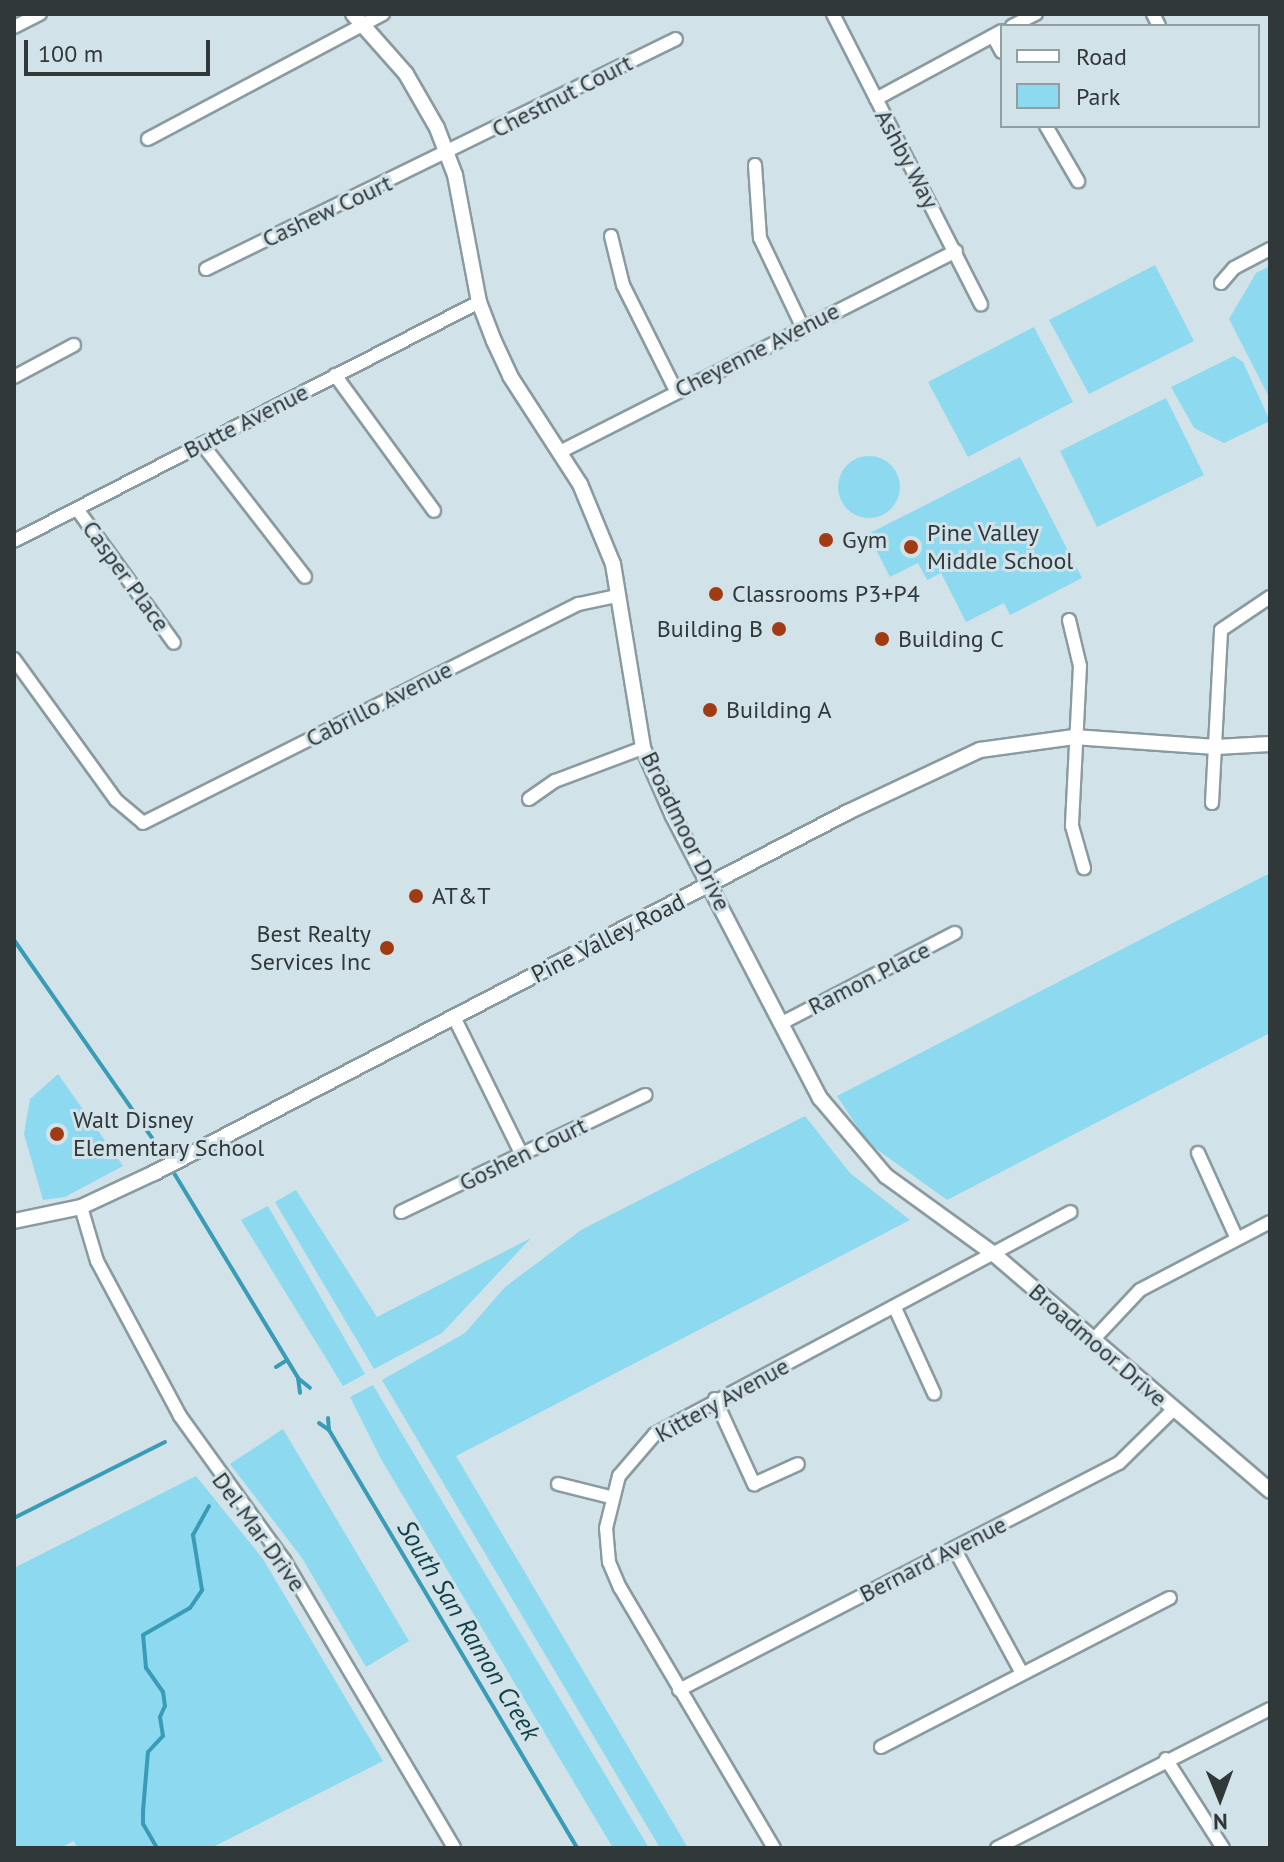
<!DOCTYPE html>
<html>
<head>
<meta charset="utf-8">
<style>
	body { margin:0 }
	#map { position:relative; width:1284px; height:1862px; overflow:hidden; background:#d1e3e9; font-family:"PT Sans",sans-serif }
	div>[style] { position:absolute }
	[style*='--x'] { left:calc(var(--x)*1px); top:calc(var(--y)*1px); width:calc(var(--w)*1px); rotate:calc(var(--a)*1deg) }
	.green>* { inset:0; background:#8dd9ef }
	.round { border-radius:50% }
	.stream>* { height:4px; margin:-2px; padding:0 2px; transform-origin:2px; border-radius:2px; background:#399cb7 }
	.roads { filter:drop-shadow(2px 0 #8a9ba0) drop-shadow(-2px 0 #8a9ba0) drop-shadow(0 2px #8a9ba0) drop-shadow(0 -2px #8a9ba0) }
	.minor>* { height:12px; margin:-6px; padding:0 6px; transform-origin:6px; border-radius:6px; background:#fff }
	.tertiary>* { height:14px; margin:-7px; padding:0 7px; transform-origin:7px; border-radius:7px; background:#fff }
	.dots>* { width:22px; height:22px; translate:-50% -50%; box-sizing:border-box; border:4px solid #d1e3e9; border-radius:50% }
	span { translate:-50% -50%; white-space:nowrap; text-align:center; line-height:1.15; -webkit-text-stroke:6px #d1e3e9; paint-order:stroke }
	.street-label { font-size:24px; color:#31383a }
	.poi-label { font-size:24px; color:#31383a }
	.left { translate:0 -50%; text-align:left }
	.right { translate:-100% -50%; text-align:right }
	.water-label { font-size:26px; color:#133f4a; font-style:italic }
	.frame { position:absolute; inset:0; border:16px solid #31383a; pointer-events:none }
	.legend { position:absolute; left:1000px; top:24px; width:260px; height:104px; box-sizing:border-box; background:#d1e3e9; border:2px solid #919fa3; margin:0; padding:10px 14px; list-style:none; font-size:24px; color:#31383a }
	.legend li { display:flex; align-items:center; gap:16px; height:40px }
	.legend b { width:40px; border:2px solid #919fa3 }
	.north { position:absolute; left:1180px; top:1758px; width:80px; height:80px; -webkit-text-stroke:6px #d1e3e9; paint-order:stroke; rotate:179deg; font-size:22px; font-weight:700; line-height:32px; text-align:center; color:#31383a }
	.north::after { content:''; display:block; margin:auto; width:28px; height:36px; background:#31383a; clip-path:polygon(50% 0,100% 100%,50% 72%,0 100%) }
	.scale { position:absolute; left:24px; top:40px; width:186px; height:36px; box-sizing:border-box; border:4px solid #31383a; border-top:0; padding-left:10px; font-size:24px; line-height:28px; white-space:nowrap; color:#31383a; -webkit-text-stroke:6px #d1e3e9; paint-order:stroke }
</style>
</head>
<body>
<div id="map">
	<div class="green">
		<i style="clip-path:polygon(1155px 265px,1194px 341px,1089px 394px,1049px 320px)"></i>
		<i style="clip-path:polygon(1270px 266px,1270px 399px,1229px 319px,1256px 273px)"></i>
		<i style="clip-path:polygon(1034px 327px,1073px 402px,968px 457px,928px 382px)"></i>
		<i style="clip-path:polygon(1234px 356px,1243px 362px,1270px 421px,1224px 443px,1194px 428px,1171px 387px)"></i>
		<i style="clip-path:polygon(1166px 398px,1204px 475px,1097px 527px,1060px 451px)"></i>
		<i class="round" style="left:838px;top:456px;width:62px;height:62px"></i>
		<i style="clip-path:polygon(1020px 457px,1082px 578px,1010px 615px,1004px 603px,966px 622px,941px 573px,927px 580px,918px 563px,890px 577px,868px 534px)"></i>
		<i style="clip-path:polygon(1270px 873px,1270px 1033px,947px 1200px,868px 1143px,837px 1096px)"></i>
		<i style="clip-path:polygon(58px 1074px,123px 1166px,65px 1197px,43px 1200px,24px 1134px,30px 1099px)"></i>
		<i style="clip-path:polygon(805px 1116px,850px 1173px,910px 1220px,456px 1456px,688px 1848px,660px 1848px,382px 1380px,465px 1333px,505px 1287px,581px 1230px)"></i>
		<i style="clip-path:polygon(296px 1190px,377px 1317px,531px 1238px,442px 1333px,374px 1369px,275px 1202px)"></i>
		<i style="clip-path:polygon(268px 1206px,365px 1374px,343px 1386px,241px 1220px)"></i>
		<i style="clip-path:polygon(373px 1385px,477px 1560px,649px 1848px,613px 1848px,381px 1459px,350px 1397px)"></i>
		<i style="clip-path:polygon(283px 1429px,409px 1641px,366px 1667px,302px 1558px,230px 1464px)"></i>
		<i style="clip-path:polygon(196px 1476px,263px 1559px,383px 1761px,211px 1848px,77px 1848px,74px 1841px,60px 1848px,14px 1848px,14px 1568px)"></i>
	</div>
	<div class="stream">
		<i style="--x:14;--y:940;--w:250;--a:55.1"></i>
		<i style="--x:157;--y:1145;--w:272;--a:58.8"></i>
		<i style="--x:298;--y:1378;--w:15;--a:82"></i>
		<i style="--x:276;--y:1367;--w:13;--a:-32"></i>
		<i style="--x:299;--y:1379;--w:14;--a:39"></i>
		<i style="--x:328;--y:1418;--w:12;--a:85"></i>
		<i style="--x:319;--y:1423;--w:12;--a:35"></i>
		<i style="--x:329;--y:1430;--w:486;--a:59.3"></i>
		<i style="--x:14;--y:1518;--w:169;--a:-26.7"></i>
		<i style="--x:157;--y:1848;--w:28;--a:-120"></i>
		<i style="--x:143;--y:1824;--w:13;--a:-90"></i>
		<i style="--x:143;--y:1811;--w:59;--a:-85.2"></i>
		<i style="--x:148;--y:1752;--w:22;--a:-47"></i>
		<i style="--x:163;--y:1736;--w:19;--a:-99"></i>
		<i style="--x:160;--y:1717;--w:12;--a:-66"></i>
		<i style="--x:165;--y:1706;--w:14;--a:-98"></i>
		<i style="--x:163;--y:1692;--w:29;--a:-125"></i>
		<i style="--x:146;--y:1668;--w:33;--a:-95"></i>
		<i style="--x:143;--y:1635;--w:54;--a:-29.9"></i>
		<i style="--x:190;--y:1608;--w:22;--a:-56"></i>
		<i style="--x:202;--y:1590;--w:56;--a:-99.3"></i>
		<i style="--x:193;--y:1535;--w:33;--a:-61"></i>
	</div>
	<div class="roads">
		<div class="minor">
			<i style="--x:833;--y:14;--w:326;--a:63"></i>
			<i style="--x:1153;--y:14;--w:13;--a:63"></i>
			<i style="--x:1012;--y:26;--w:27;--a:-27"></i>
			<i style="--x:14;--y:27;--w:29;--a:-27"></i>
			<i style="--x:993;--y:36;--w:18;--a:61"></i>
			<i style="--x:876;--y:99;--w:143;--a:-28.4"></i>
			<i style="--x:1046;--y:126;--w:64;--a:59.8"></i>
			<i style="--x:148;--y:139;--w:266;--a:-28"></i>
			<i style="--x:755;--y:165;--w:73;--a:86.1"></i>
			<i style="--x:760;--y:238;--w:98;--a:64.5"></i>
			<i style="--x:611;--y:236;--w:50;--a:76.2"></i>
			<i style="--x:623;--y:285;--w:119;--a:63.4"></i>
			<i style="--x:206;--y:269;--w:523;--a:-26.08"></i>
			<i style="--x:1221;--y:283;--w:20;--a:-49"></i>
			<i style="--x:1234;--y:268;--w:41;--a:-27.8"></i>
			<i style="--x:335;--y:375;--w:168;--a:53.9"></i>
			<i style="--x:14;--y:377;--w:68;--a:-28.1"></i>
			<i style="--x:202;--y:444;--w:168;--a:52.2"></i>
			<i style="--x:560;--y:452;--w:444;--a:-26.9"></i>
			<i style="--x:77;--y:509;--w:165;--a:54.1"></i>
			<i style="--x:14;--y:541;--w:523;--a:-27.2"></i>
			<i style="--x:1069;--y:620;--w:47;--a:76.6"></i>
			<i style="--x:1080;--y:666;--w:160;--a:92.9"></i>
			<i style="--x:1072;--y:826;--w:44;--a:74.1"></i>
			<i style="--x:14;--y:659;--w:174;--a:54.1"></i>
			<i style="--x:116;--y:800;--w:35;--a:40"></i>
			<i style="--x:143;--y:823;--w:488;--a:-26.7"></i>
			<i style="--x:579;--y:604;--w:40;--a:-12"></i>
			<i style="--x:529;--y:799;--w:32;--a:-35"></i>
			<i style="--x:555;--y:781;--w:94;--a:-20.6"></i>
			<i style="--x:1212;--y:803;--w:173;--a:-87"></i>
			<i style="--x:1221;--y:630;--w:59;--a:-34"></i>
			<i style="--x:454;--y:1017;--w:154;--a:63.8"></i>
			<i style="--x:782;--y:1023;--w:195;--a:-27.5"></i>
			<i style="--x:1198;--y:1153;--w:94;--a:65.6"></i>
			<i style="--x:81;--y:1207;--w:56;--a:73.5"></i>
			<i style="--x:97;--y:1261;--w:176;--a:61.8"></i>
			<i style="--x:180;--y:1416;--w:178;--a:54.2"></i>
			<i style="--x:284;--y:1560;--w:334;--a:59.4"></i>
			<i style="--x:401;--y:1212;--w:271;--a:-25.6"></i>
			<i style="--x:895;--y:1308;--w:94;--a:65.4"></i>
			<i style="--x:1094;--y:1339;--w:67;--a:-46.8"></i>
			<i style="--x:1140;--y:1290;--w:147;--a:-27.6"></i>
			<i style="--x:715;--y:1399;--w:94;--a:65.4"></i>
			<i style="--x:754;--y:1484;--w:48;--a:-24.4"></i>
			<i style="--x:558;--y:1484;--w:54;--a:14"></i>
			<i style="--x:954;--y:1548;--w:142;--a:61.5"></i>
			<i style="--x:679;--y:1690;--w:495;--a:-27.3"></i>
			<i style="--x:1119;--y:1463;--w:76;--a:-44.5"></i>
			<i style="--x:881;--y:1747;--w:325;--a:-27.3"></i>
			<i style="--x:1166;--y:1759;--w:106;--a:57.4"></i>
			<i style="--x:774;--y:1848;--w:302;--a:-120.6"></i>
			<i style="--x:620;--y:1588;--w:28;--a:-113"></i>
			<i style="--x:609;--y:1562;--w:34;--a:-95"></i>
			<i style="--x:606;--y:1528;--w:54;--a:-76"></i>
			<i style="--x:619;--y:1476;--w:55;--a:-49.4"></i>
			<i style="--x:655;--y:1434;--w:471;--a:-28.1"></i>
			<i style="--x:997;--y:1848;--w:306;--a:-27"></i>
		</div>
		<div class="tertiary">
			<i style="--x:353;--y:14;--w:80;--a:48.5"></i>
			<i style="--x:406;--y:74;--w:62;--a:60.1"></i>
			<i style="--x:437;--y:128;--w:50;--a:69"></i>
			<i style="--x:455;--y:175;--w:129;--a:79.3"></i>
			<i style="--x:479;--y:302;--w:42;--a:69"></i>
			<i style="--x:494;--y:341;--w:38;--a:65"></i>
			<i style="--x:510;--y:376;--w:129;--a:57.1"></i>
			<i style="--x:580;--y:484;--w:87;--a:67.6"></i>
			<i style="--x:613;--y:564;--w:186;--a:80.7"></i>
			<i style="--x:643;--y:748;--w:74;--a:66.2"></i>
			<i style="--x:673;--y:816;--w:318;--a:62.5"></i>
			<i style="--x:820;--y:1098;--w:102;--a:49.8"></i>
			<i style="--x:886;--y:1176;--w:135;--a:35.9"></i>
			<i style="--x:995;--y:1255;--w:362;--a:40.6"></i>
			<i style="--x:14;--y:1221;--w:68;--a:-11.8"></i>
			<i style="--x:81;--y:1207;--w:81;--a:-25"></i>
			<i style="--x:154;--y:1173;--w:782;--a:-27.48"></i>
			<i style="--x:848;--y:812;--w:146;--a:-25.2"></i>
			<i style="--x:980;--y:750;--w:95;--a:-7.9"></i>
			<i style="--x:1074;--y:737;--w:142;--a:4"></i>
			<i style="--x:1216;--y:747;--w:54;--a:-3.2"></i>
		</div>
	</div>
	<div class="dots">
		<i style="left:826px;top:540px;background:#a13b14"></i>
		<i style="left:911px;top:547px;background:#a13b14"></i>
		<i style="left:716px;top:594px;background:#a13b14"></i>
		<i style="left:779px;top:629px;background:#a13b14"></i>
		<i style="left:882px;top:639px;background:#a13b14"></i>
		<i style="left:710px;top:710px;background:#a13b14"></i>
		<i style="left:416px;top:896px;background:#a13b14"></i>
		<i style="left:387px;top:948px;background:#a13b14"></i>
		<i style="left:57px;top:1134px;background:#a13b14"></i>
	</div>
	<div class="street-label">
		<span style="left:562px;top:96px;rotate:-27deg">Chestnut Court</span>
		<span style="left:907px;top:159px;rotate:62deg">Ashby Way</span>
		<span style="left:327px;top:211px;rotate:-25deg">Cashew Court</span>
		<span style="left:757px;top:350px;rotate:-27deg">Cheyenne Avenue</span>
		<span style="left:246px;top:421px;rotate:-27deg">Butte Avenue</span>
		<span style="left:126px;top:576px;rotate:54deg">Casper Place</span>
		<span style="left:379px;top:704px;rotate:-27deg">Cabrillo Avenue</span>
		<span style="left:686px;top:831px;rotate:64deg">Broadmoor Drive</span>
		<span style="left:608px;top:938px;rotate:-27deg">Pine Valley Road</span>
		<span style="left:869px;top:978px;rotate:-27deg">Ramon Place</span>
		<span style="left:523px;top:1154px;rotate:-26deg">Goshen Court</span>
		<span style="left:1098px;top:1345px;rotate:41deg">Broadmoor Drive</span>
		<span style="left:722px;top:1400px;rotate:-29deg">Kittery Avenue</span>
		<span style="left:259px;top:1532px;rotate:54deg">Del Mar Drive</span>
		<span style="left:933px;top:1559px;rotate:-27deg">Bernard Avenue</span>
	</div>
	<div class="poi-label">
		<span class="left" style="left:927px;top:547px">Pine Valley<br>Middle School</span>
		<span class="left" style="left:842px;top:540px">Gym</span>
		<span class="left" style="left:732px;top:594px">Classrooms P3+P4</span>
		<span class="right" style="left:763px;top:629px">Building B</span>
		<span class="left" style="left:898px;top:639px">Building C</span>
		<span class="left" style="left:726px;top:710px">Building A</span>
		<span class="left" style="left:432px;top:896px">AT&amp;T</span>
		<span class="right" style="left:371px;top:948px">Best Realty<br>Services Inc</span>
		<span class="left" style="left:73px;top:1134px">Walt Disney<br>Elementary School</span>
	</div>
	<div class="water-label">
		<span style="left:469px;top:1630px;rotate:59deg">South San Ramon Creek</span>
	</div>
	<div class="frame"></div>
	<ul class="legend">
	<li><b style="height:10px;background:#fff"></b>Road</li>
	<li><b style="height:22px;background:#8dd9ef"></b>Park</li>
	</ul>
	<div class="north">N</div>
	<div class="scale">100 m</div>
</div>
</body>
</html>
